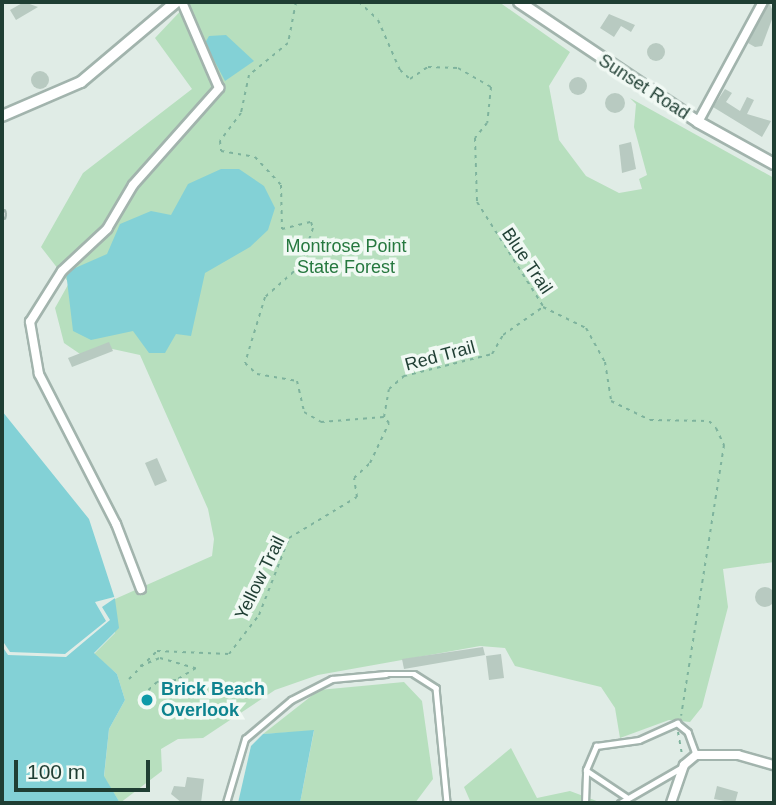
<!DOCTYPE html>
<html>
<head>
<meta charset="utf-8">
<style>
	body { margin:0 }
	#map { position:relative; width:776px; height:805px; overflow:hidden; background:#e0ece6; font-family:Helvetica,sans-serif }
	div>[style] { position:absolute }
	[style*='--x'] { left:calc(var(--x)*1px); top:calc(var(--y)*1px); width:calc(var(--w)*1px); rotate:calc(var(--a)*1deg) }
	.green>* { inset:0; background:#b7dfbe }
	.water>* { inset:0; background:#83d1d6 }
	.pier>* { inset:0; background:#e0ece6 }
	.building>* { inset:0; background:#b8cac1 }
	.round { border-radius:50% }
	.path>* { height:2px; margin-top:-1px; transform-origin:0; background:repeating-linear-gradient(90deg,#7eb39d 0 3.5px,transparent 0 8.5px) }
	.roads { filter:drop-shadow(2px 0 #a2b4ad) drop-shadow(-2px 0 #a2b4ad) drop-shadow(0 2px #a2b4ad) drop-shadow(0 -2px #a2b4ad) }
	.service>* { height:4.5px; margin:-2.25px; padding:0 2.25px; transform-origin:2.25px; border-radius:2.25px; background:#fff }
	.minor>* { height:8px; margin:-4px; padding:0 4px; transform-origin:4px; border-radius:4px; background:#fff }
	.tertiary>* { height:10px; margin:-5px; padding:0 5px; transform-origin:5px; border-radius:5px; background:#fff }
	.dots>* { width:19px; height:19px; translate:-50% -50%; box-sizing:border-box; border:4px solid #f1f9f4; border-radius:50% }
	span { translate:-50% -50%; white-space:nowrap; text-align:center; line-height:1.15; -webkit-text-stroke:7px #f1f9f4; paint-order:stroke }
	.street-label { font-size:18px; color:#1f3e33 }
	.park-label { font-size:18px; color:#26783f }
	.culture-label { font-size:18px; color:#0d838f; font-weight:700 }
	.left { translate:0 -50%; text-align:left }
	.frame { position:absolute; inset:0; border:4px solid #1f3e33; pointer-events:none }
	.scale { position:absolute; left:14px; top:760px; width:136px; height:32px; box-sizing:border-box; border:4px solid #1f3e33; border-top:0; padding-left:9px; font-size:21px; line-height:24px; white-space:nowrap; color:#1f3e33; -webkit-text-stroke:5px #f1f9f4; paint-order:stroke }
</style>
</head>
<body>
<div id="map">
	<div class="green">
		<i style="clip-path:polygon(189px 2px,499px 2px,570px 52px,549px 86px,559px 140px,586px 176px,619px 193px,642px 189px,639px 179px,647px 175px,634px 127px,636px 104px,630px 98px,774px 178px,774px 562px,723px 569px,728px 607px,702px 707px,690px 722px,669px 720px,620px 738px,615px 708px,601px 687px,515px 666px,505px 648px,480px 646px,318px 675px,275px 690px,203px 738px,178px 739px,161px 749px,162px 771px,120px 803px,104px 777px,109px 729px,125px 700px,117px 674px,94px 654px,115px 633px,115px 599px,212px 556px,214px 539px,208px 509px,140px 355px,108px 348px,83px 356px,64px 343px,55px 308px,69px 283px,41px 247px,83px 173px,192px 89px,155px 38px)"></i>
		<i style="clip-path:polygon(404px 682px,422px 701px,433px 779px,415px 803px,300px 803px,314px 731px,263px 734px,319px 690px)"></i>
		<i style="clip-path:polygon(511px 748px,537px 798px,570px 791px,602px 803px,471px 803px,464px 787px)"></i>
	</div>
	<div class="water">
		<i style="clip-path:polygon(226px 35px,254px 61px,225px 81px,205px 43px,209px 36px)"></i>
		<i style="clip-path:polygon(221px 169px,239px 169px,264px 186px,275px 208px,268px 230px,250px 247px,205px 273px,191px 336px,176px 334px,165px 353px,149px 353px,133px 331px,91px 340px,73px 331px,66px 272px,107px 254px,120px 224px,151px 211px,171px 215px,188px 184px)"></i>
		<i style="clip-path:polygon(2px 411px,89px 519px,115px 599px,119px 628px,94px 653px,117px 674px,125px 700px,109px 729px,104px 776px,120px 803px,2px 803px)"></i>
		<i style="clip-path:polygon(314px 730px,300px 803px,238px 803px,251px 746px,263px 734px)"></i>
	</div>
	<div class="pier">
		<i style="clip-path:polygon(118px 596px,102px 607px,110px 620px,66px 657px,8px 655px,2px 646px,2px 640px,10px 652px,65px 654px,106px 621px,95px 602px)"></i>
	</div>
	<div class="building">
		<i style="clip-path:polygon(24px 2px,38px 7px,16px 20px,10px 10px)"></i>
		<i style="clip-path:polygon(769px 2px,774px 14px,762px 46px,755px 47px,748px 43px)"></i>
		<i style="clip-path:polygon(609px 14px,635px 25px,631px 32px,621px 26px,614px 37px,600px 28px)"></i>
		<i class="round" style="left:647px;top:43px;width:18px;height:18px"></i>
		<i class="round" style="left:31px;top:71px;width:18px;height:18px"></i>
		<i class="round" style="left:569px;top:77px;width:18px;height:18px"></i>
		<i style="clip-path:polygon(725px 89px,732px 93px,726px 102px,740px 111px,747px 97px,754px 100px,747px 114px,771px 121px,762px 137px,713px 107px)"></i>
		<i class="round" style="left:605px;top:93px;width:20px;height:20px"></i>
		<i style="clip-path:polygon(631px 142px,636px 169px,622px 173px,619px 145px)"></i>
		<i style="clip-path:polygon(109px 342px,113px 351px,72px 367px,68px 358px)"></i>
		<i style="clip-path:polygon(157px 458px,167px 481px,155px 486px,145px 463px)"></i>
		<i class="round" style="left:755px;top:587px;width:20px;height:20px"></i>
		<i style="clip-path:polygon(483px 647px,485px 655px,404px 669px,402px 659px)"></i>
		<i style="clip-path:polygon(501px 654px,504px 678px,489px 680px,486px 656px)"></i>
		<i style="clip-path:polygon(187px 777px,204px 779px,201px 803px,182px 803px,171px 794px,174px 786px,185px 787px)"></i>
		<i style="clip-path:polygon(717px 786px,738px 792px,735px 803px,714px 799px)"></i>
	</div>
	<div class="path">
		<i style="--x:296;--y:2;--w:42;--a:101"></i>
		<i style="--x:288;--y:43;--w:50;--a:140.6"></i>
		<i style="--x:249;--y:75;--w:39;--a:102"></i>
		<i style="--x:241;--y:113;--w:35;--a:127"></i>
		<i style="--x:220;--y:141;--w:10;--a:84"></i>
		<i style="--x:221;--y:151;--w:35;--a:10"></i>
		<i style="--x:255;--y:157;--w:38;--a:47"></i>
		<i style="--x:281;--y:185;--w:44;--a:88.7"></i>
		<i style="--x:282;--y:229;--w:30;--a:-14"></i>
		<i style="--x:311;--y:222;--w:6;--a:72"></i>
		<i style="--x:313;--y:228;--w:40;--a:108.9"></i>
		<i style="--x:300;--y:266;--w:47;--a:138.5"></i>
		<i style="--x:265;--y:297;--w:69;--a:106.9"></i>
		<i style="--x:245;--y:363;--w:16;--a:43"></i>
		<i style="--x:257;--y:374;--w:41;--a:9.9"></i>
		<i style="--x:297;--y:381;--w:32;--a:77"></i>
		<i style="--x:304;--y:412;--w:20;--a:30"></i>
		<i style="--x:321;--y:422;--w:63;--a:-4.5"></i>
		<i style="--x:359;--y:2;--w:26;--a:43"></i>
		<i style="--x:378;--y:20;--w:55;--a:66.3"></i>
		<i style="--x:400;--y:70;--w:13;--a:42"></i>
		<i style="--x:410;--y:79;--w:22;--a:-34"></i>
		<i style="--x:428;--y:67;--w:30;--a:2"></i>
		<i style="--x:458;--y:68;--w:38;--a:30"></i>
		<i style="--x:491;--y:87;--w:36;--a:96"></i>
		<i style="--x:487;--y:123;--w:19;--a:129"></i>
		<i style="--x:475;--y:138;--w:64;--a:88.2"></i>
		<i style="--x:477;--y:202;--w:123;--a:57.6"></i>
		<i style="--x:384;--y:417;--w:28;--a:-80"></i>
		<i style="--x:389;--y:389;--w:20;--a:-41"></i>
		<i style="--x:404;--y:376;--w:91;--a:-14"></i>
		<i style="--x:492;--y:354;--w:22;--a:-60"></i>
		<i style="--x:503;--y:335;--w:49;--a:-35"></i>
		<i style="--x:543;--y:307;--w:48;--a:26"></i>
		<i style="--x:586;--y:328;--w:39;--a:61"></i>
		<i style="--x:605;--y:362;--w:39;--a:81"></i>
		<i style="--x:611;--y:401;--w:43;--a:26"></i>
		<i style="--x:650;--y:420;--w:59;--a:1"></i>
		<i style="--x:709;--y:421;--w:10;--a:45"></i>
		<i style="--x:716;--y:428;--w:19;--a:65"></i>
		<i style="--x:724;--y:445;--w:274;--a:99"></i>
		<i style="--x:140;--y:666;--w:22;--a:-22"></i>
		<i style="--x:160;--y:658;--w:37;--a:16"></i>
		<i style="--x:196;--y:668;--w:23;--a:149"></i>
		<i style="--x:176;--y:680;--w:19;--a:174"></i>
		<i style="--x:157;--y:682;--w:19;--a:137"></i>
		<i style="--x:143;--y:695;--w:5;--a:11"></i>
		<i style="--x:129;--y:679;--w:40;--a:-45"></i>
		<i style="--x:157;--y:651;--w:72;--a:2.4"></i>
		<i style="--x:229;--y:654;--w:49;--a:-52.4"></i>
		<i style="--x:259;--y:615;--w:83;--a:-68.7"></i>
		<i style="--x:289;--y:538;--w:79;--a:-31.1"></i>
		<i style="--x:357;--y:497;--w:19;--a:-99"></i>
		<i style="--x:354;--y:478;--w:22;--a:-43"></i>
		<i style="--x:370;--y:463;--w:44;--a:-64.6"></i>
		<i style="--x:389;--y:423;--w:6;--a:-129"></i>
		<i style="--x:678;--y:732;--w:22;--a:80"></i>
	</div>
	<div class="roads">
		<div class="service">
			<i style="--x:2;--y:213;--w:2;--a:90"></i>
			<i style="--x:586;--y:770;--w:26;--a:-67"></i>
			<i style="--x:596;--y:746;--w:43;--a:-7.9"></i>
			<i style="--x:639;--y:740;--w:42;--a:-24.1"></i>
			<i style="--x:677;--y:723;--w:14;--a:39"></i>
			<i style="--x:688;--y:732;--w:23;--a:70"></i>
			<i style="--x:226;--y:803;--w:67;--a:-73.5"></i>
			<i style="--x:245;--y:739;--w:60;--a:-40.3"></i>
			<i style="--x:291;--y:700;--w:46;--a:-27.1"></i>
			<i style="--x:332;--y:679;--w:54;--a:-5.3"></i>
			<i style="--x:386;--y:674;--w:28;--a:0"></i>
			<i style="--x:414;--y:674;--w:26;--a:32"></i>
			<i style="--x:436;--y:688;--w:116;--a:84.5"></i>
			<i style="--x:585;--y:803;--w:33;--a:-88"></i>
			<i style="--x:586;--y:770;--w:50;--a:33.7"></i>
			<i style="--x:620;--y:803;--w:74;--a:-30"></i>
		</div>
		<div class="minor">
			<i style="--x:698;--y:122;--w:136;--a:-61.6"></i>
			<i style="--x:141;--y:589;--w:70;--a:-111"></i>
			<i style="--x:116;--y:524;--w:169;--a:-117.2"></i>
			<i style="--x:39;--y:374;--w:53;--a:-99.8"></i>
			<i style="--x:30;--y:322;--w:60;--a:-57.9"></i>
			<i style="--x:62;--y:271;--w:62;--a:-43"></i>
			<i style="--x:107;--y:229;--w:51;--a:-59.4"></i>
			<i style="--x:133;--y:185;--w:130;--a:-48.4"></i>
			<i style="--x:219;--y:88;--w:94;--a:-113.3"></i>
			<i style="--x:671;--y:803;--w:40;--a:-71.1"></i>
			<i style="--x:684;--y:765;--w:16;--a:-40"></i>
			<i style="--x:696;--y:755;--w:42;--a:0"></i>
			<i style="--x:738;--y:755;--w:37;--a:16"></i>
		</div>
		<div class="tertiary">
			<i style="--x:519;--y:2;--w:216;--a:33.8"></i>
			<i style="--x:698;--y:122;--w:87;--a:28.9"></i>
			<i style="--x:2;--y:116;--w:86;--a:-23.3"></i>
			<i style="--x:81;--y:82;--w:124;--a:-40.1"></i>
		</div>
	</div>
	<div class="dots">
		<i style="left:147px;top:700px;background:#0f9aa8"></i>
	</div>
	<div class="street-label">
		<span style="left:644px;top:87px;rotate:33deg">Sunset Road</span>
		<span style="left:527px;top:261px;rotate:56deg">Blue Trail</span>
		<span style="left:440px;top:356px;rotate:-15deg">Red Trail</span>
		<span style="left:260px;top:578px;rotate:-64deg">Yellow Trail</span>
	</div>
	<div class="park-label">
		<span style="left:346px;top:257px">Montrose Point<br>State Forest</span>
	</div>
	<div class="culture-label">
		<span class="left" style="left:161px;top:700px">Brick Beach<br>Overlook</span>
	</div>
	<div class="frame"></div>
	<div class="scale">100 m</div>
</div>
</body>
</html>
